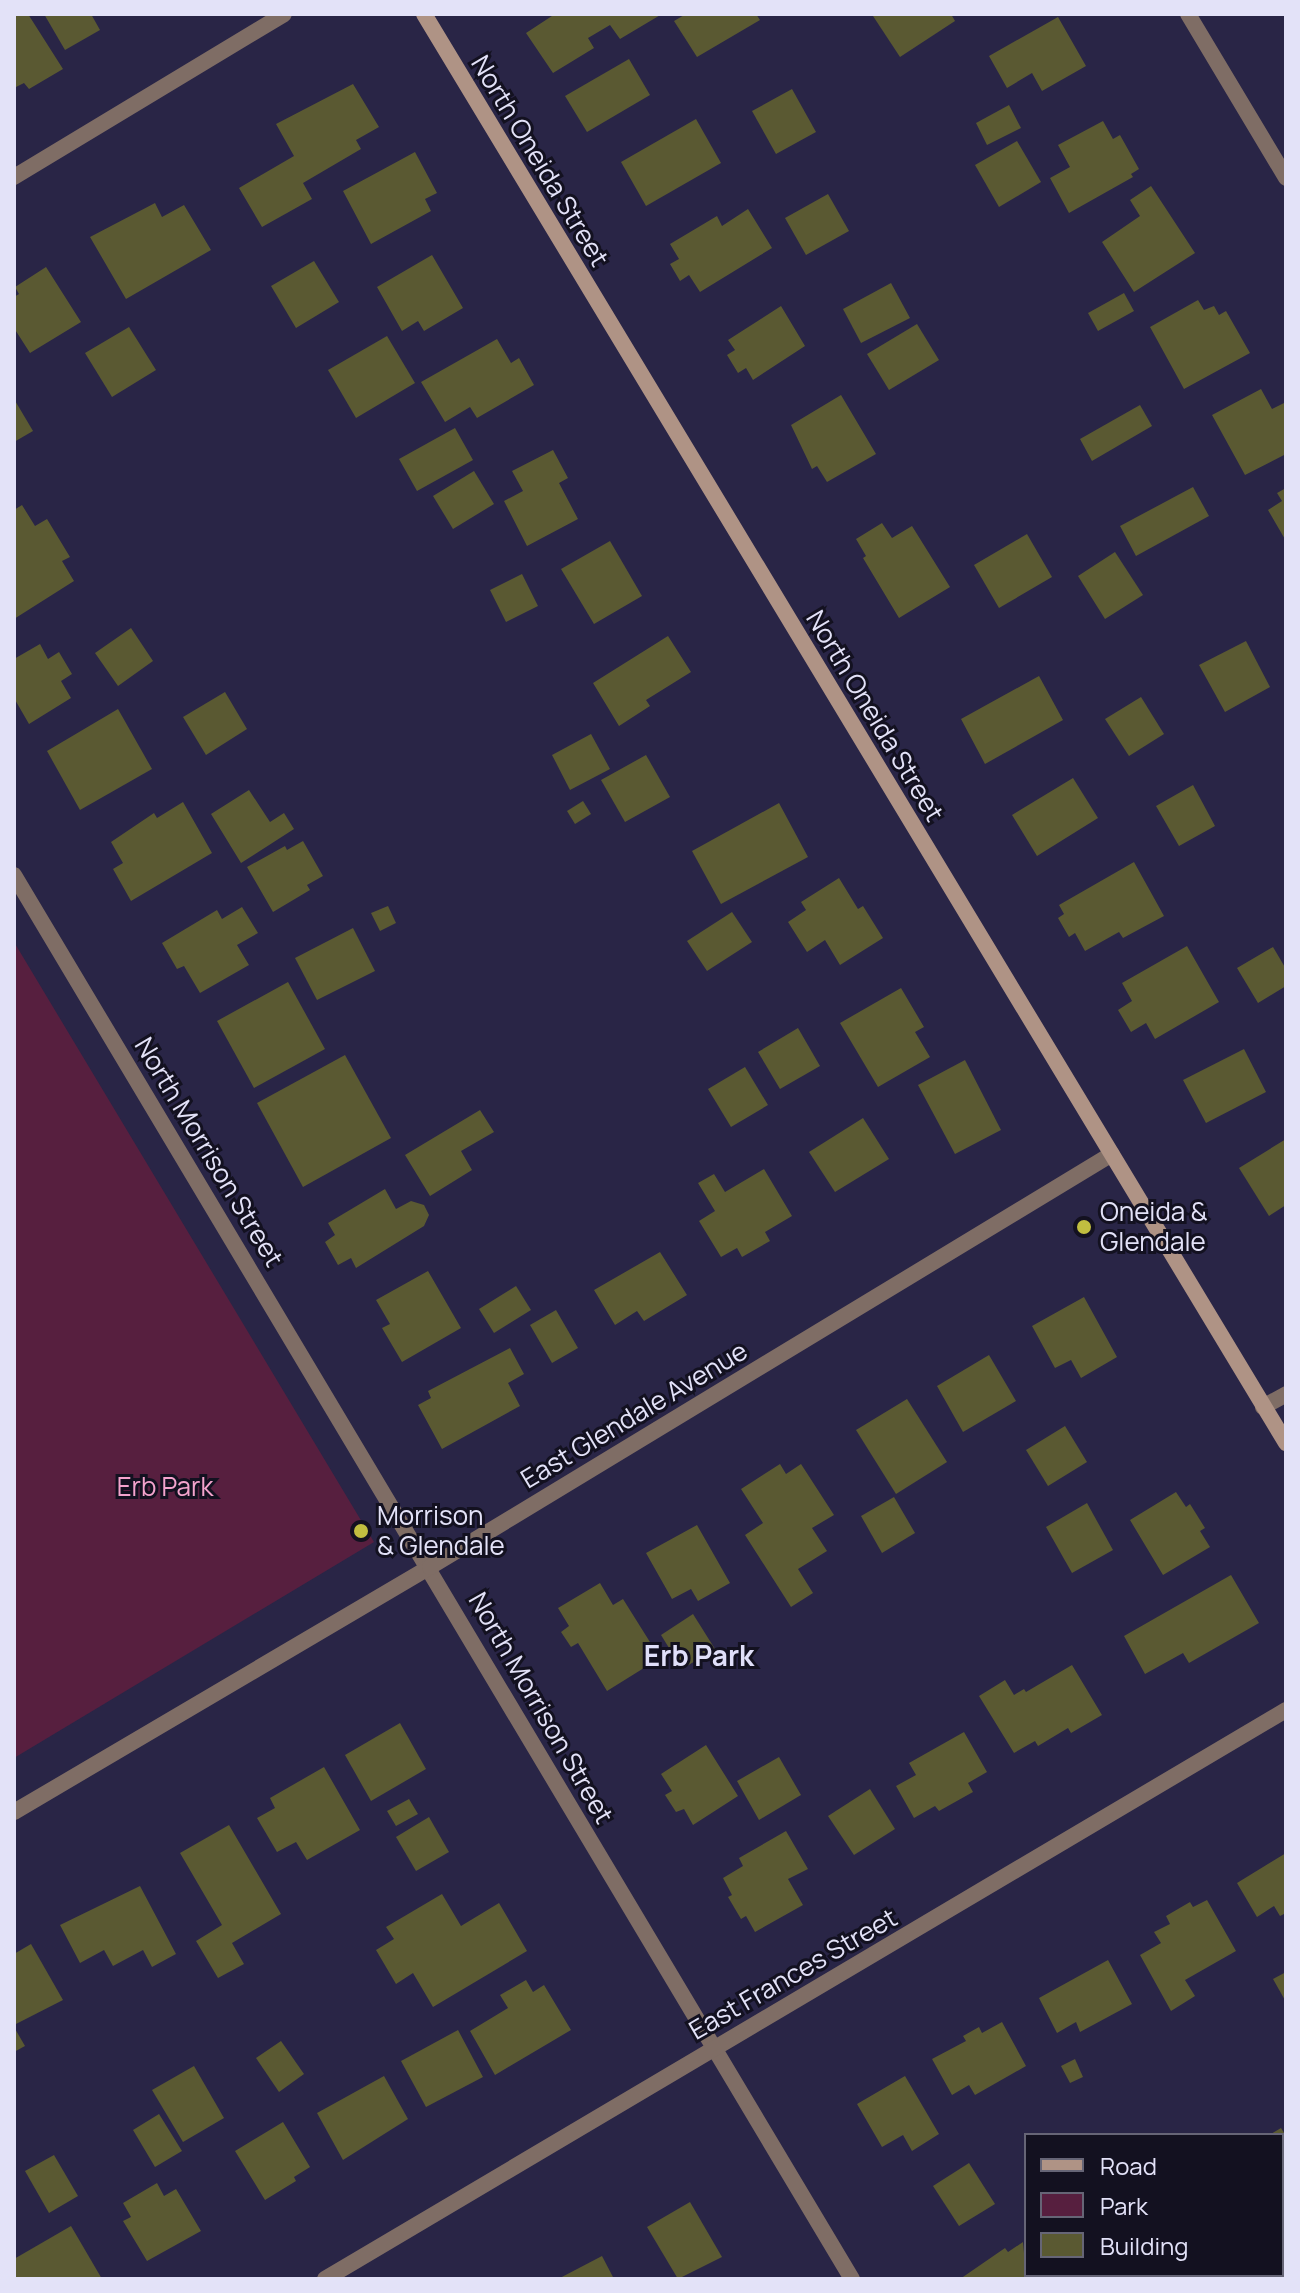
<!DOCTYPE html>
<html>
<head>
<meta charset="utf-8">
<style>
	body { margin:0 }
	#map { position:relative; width:1300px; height:2293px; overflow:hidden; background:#292546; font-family:Manrope,sans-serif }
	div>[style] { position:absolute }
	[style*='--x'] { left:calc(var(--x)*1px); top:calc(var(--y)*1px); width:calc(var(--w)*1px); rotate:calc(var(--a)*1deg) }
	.green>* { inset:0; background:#571f3f }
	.building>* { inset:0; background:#5a5932 }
	.minor>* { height:16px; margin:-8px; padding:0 8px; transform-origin:8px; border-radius:8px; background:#7f6d65 }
	.tertiary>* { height:16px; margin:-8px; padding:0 8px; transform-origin:8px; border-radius:8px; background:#7f6d65 }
	.secondary>* { height:16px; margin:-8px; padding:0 8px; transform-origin:8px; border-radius:8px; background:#af9385 }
	.dots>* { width:22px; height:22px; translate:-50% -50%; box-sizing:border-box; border:4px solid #131120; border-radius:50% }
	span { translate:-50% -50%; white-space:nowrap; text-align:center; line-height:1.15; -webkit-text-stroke:6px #131120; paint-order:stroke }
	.street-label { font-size:26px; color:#e3e2f8 }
	.poi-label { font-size:26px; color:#e3e2f8 }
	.left { translate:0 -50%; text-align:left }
	.park-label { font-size:26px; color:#f4a3cd }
	.neighbourhood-label { font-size:28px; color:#e0dff9; font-weight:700 }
	.frame { position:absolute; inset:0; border:16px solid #e3e2f8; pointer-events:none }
	.legend { position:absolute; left:1024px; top:2133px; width:260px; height:144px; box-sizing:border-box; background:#131120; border:2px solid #666576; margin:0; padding:10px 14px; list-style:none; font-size:24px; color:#e3e2f8 }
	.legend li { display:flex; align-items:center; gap:16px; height:40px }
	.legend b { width:40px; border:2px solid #666576 }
</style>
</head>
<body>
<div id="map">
	<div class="green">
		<i style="clip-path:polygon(14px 942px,374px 1542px,14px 1758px)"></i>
	</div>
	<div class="building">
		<i style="clip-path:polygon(14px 14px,28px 14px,63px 69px,29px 89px,24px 83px,14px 88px)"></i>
		<i style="clip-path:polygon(44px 14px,91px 14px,100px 30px,65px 50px)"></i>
		<i style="clip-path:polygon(555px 14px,662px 14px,620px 39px,610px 25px,588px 38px,594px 48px,553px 73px,526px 33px)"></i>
		<i style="clip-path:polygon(686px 14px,756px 14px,760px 20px,697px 57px,674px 21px)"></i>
		<i style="clip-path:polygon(876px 14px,951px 14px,955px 21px,900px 57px,873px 16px)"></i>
		<i style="clip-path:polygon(1058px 17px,1086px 66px,1042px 91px,1032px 73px,1007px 88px,989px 56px)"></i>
		<i style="clip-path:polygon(629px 59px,650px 95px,587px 132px,565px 96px)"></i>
		<i style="clip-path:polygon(353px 84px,379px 127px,356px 140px,361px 149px,303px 183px,312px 199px,262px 227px,239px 188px,294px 156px,276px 124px)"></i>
		<i style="clip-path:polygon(792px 89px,816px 132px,776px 154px,752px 111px)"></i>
		<i style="clip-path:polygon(1009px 105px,1021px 128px,987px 145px,976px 123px)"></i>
		<i style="clip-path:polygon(696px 119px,721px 163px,646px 206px,621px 162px)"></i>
		<i style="clip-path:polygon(1103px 121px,1113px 139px,1120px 135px,1139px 169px,1131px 174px,1133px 177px,1069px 213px,1050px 178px,1070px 167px,1058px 145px)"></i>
		<i style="clip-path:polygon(1017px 141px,1041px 182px,999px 207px,975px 165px)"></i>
		<i style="clip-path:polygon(415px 152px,437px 193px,425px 199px,431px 211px,371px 244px,343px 191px)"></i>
		<i style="clip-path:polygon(1151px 186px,1195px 253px,1134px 292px,1102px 242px,1140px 216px,1130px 200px)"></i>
		<i style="clip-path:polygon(828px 194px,849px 231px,806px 255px,785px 218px)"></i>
		<i style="clip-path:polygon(155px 203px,162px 217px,184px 205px,211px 250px,126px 299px,90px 237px)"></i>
		<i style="clip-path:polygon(748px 209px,772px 248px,700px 292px,689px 275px,680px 281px,670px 264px,679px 259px,670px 244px,717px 216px,722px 226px)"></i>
		<i style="clip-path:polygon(432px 255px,463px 308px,424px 331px,418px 321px,402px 331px,377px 287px)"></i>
		<i style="clip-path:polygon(314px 261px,339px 302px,296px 328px,271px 286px)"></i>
		<i style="clip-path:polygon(46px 267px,81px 322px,30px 353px,14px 328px,14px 297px,19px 294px,15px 287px)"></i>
		<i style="clip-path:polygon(891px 283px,910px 318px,861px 343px,843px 309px)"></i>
		<i style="clip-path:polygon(1124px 293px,1134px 311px,1098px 331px,1088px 313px)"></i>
		<i style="clip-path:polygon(1198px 300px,1204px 310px,1214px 306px,1219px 315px,1226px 311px,1250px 353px,1184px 389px,1150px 327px)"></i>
		<i style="clip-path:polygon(781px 306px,805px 346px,753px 380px,746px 368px,738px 373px,727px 355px,735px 350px,728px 340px)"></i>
		<i style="clip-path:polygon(917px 324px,939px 360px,889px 390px,867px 354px)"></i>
		<i style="clip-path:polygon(129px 327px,156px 370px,112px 397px,85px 353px)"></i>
		<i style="clip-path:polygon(387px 336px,415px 383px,356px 418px,328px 370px)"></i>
		<i style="clip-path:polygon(497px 339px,511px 363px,519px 358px,534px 385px,477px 418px,470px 407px,445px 422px,421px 382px)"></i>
		<i style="clip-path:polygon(1261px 389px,1272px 409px,1286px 402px,1286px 454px,1245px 475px,1212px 415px)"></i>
		<i style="clip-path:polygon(841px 395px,876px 454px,827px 482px,817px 466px,812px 469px,791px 425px)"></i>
		<i style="clip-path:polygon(14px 399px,33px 431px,14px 442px)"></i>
		<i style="clip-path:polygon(1140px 405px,1152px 426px,1092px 461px,1080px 439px)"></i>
		<i style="clip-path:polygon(455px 428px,473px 460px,417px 491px,399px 459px)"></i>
		<i style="clip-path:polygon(553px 450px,568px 478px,559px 483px,578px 519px,527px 546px,504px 501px,523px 491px,512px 471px)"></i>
		<i style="clip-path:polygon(474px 471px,494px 504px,453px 529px,433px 496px)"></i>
		<i style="clip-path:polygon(1193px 487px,1209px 516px,1136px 556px,1120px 526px)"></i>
		<i style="clip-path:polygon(1286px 488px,1286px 541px,1268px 510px,1282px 501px,1277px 493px)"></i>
		<i style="clip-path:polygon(22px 505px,35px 526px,47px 519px,70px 557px,62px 561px,74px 581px,14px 619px,14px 510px)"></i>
		<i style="clip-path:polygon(882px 523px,892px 538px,912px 526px,950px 587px,899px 618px,863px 558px,866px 556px,856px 539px)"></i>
		<i style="clip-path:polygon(1027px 534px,1052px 577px,999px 608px,974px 565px)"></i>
		<i style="clip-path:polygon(610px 541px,642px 596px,594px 624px,561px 569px)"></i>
		<i style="clip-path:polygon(1115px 552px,1143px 595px,1105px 619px,1078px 576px)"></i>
		<i style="clip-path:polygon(522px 574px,538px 606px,506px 622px,490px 590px)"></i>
		<i style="clip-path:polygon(131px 628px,153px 661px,118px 686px,95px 653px)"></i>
		<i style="clip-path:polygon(668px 636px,691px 672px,646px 700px,650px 706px,619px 726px,593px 683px)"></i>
		<i style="clip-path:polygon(1246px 641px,1270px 687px,1225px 712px,1199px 665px)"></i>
		<i style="clip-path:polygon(40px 644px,48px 659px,59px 652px,72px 674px,61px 681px,71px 698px,29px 724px,14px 698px,14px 659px)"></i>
		<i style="clip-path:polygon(1039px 676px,1063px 720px,985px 764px,961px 719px)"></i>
		<i style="clip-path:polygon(225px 692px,247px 729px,206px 755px,183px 717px)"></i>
		<i style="clip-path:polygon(1141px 697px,1164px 734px,1129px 756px,1105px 719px)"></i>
		<i style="clip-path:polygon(118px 709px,152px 769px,80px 810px,47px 751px)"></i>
		<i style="clip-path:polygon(591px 734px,610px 769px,570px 790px,552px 755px)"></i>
		<i style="clip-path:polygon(646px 755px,670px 797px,625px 822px,601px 780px)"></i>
		<i style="clip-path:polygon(1073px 778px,1098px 818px,1037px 856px,1012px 815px)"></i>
		<i style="clip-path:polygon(1193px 785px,1215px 826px,1179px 846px,1156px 806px)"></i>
		<i style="clip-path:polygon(249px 790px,270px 822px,284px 813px,294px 829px,241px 863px,211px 814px)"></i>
		<i style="clip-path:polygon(583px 801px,591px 814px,575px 824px,567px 811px)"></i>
		<i style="clip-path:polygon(183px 802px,212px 853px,131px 901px,113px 869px,123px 863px,111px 842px,154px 813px,157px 818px)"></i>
		<i style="clip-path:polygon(779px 803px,808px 857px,721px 904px,692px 851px)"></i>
		<i style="clip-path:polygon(303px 841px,323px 876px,307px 885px,310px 890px,273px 912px,247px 867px,285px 846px,287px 850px)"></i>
		<i style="clip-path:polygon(1134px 862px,1164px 916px,1123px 938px,1119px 932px,1085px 951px,1075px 933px,1069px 937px,1058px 918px,1064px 914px,1059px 905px)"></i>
		<i style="clip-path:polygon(839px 878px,858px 909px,863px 906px,883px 938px,840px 965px,825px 940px,807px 952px,788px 922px,806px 910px,801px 902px)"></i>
		<i style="clip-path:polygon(388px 906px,396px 923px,380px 931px,371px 913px)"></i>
		<i style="clip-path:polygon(242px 907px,258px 933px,237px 945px,249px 965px,200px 993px,184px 966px,177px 969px,162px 943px,217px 910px,222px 919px)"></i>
		<i style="clip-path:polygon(732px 912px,752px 942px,707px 971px,687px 941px)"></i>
		<i style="clip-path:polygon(353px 928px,375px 971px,317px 1000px,295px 958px)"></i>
		<i style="clip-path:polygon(1187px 946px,1219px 1002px,1155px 1039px,1146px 1023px,1131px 1032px,1118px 1010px,1132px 1001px,1122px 983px)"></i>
		<i style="clip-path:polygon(1273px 947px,1286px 969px,1286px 986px,1258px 1003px,1237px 968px)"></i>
		<i style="clip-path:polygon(288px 982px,325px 1049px,254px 1088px,217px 1021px)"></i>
		<i style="clip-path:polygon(901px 988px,924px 1027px,915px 1032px,930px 1057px,878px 1087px,840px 1023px)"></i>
		<i style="clip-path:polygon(798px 1028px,820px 1066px,780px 1089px,758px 1052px)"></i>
		<i style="clip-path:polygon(1244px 1049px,1266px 1092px,1206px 1123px,1183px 1080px)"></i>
		<i style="clip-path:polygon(345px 1055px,391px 1138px,303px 1187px,257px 1103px)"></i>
		<i style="clip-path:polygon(965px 1060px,1001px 1130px,955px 1154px,918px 1085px)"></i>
		<i style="clip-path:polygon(745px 1067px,768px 1105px,731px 1127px,708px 1089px)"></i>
		<i style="clip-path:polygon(480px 1110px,494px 1132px,461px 1151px,472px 1170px,430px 1196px,405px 1155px)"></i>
		<i style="clip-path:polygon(863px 1118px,889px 1159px,835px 1192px,809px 1152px)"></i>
		<i style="clip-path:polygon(1286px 1139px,1286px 1205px,1269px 1216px,1239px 1168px)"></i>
		<i style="clip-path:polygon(764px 1169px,792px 1216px,765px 1232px,770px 1241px,742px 1257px,737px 1248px,721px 1257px,699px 1221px,715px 1211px,698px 1183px,714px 1174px,725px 1192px)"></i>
		<i style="clip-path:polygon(385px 1189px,396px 1209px,411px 1201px,424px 1205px,429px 1215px,424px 1226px,356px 1268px,351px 1258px,338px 1265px,325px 1242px,335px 1235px,328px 1223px)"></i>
		<i style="clip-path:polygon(660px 1252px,687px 1295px,644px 1321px,637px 1311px,615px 1325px,594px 1290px)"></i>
		<i style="clip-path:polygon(428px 1271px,461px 1328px,402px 1362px,382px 1328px,390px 1324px,376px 1300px)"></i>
		<i style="clip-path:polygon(516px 1286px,531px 1310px,494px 1333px,479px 1309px)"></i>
		<i style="clip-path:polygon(1084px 1297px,1117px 1357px,1081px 1378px,1071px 1360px,1055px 1368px,1032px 1326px)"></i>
		<i style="clip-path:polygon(556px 1310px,578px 1348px,552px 1363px,530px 1325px)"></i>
		<i style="clip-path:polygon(510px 1348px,524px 1374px,508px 1383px,520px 1406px,442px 1449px,418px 1405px,431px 1398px,428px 1391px)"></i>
		<i style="clip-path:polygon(989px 1355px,1016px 1401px,963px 1432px,937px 1386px)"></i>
		<i style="clip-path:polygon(907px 1399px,947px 1462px,896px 1494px,856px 1430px)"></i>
		<i style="clip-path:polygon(1065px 1426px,1087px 1462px,1048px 1486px,1026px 1450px)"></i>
		<i style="clip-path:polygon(780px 1464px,786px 1474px,801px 1464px,834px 1515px,812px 1528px,827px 1551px,798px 1569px,813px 1593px,791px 1607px,745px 1535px,763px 1523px,741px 1489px)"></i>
		<i style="clip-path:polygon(1176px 1492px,1186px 1507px,1190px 1504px,1205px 1528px,1200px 1531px,1210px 1547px,1163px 1575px,1130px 1520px)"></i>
		<i style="clip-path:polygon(894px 1497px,915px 1533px,882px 1553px,861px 1516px)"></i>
		<i style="clip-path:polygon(1087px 1503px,1113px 1550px,1072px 1573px,1046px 1527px)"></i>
		<i style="clip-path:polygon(697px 1525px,730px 1583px,698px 1601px,691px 1589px,672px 1599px,646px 1553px)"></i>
		<i style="clip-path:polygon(1231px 1575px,1259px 1623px,1189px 1663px,1183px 1653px,1145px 1674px,1124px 1636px)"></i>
		<i style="clip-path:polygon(600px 1583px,613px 1605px,623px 1599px,660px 1658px,607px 1691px,578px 1643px,571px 1647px,561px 1632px,569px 1626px,558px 1608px)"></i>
		<i style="clip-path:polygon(693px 1614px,715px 1649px,682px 1669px,661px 1635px)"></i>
		<i style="clip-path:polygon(1072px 1665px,1102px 1715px,1071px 1733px,1068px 1728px,1038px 1746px,1035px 1741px,1014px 1753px,979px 1696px,1005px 1680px,1014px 1695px,1024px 1689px,1026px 1692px)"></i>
		<i style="clip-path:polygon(400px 1723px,426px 1769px,371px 1801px,345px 1755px)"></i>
		<i style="clip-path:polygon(964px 1732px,987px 1772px,968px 1783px,973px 1792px,939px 1811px,935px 1806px,914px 1818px,896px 1786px,916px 1775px,909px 1763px)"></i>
		<i style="clip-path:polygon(706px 1745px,738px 1796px,693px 1825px,684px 1809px,676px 1812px,665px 1795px,672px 1791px,661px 1774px)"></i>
		<i style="clip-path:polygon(779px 1757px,801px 1795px,759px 1820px,737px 1781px)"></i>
		<i style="clip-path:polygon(324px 1767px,360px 1830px,307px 1860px,296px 1842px,277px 1852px,257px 1818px,275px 1808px,270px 1798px)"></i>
		<i style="clip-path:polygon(870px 1789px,895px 1829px,854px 1855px,828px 1816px)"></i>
		<i style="clip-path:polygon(409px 1799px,418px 1814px,396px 1826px,387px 1811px)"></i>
		<i style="clip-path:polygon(429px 1817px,449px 1852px,416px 1871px,396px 1837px)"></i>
		<i style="clip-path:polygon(229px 1825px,281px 1914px,232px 1943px,244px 1964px,218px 1978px,196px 1941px,222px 1925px,180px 1853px)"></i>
		<i style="clip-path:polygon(786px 1831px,808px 1869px,788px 1879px,803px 1905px,755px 1932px,746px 1916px,741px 1919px,728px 1897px,732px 1895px,723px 1878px,743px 1866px,739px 1858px)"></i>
		<i style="clip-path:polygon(1286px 1853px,1286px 1913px,1280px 1916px,1274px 1906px,1257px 1917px,1237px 1883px)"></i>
		<i style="clip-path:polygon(140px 1886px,176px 1954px,152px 1967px,143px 1950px,113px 1966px,104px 1950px,80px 1963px,60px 1925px)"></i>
		<i style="clip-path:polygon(442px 1894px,461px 1926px,499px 1903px,527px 1951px,433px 2007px,413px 1973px,396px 1984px,376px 1950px,394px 1939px,386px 1927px)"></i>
		<i style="clip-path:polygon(1207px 1900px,1236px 1951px,1185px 1980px,1195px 1996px,1171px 2011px,1140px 1955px,1161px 1943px,1154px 1932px,1170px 1924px,1166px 1916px,1190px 1902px,1193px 1907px)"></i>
		<i style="clip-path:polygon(31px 1944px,63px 2000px,14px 2025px,14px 1954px)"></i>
		<i style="clip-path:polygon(1108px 1960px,1132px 2004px,1080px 2032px,1076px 2022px,1057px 2033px,1039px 1998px)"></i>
		<i style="clip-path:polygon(1286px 1972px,1286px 2002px,1273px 1979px)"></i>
		<i style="clip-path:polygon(526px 1980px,533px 1992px,544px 1985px,571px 2030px,495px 2075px,470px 2031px,508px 2008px,500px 1995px)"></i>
		<i style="clip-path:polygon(1002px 2022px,1026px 2066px,975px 2095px,969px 2085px,952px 2095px,932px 2059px,966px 2041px,963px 2036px,979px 2027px,982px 2033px)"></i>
		<i style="clip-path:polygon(14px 2027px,25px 2046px,14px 2052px)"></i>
		<i style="clip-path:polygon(458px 2030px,483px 2077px,426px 2107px,401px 2061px)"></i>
		<i style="clip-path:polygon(281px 2041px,304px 2074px,279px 2092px,256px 2058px)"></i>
		<i style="clip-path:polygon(1075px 2059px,1083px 2077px,1070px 2083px,1061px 2066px)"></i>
		<i style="clip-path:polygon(194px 2066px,224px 2118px,183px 2142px,152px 2090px)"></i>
		<i style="clip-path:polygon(384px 2076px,408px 2119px,343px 2160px,317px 2113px)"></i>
		<i style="clip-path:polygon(905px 2076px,939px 2134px,912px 2151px,903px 2135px,882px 2147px,857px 2104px)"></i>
		<i style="clip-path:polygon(159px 2114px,182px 2151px,155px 2167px,133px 2130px)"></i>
		<i style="clip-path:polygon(283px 2122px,310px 2167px,294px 2177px,296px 2181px,265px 2200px,235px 2151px)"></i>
		<i style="clip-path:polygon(1281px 2128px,1286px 2136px,1286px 2169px,1282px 2172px,1282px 2135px,1269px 2135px)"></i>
		<i style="clip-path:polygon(54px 2155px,78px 2196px,49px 2213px,25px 2171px)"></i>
		<i style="clip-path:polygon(969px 2163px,995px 2204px,959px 2226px,933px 2186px)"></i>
		<i style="clip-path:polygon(157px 2183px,164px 2196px,176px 2189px,201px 2231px,147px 2261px,123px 2221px,131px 2217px,123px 2203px)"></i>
		<i style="clip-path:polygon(690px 2202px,722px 2257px,678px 2279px,647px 2227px)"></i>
		<i style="clip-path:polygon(71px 2226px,102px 2279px,15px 2279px,14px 2259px)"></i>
		<i style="clip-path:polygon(1023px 2242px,1026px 2275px,1047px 2275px,1043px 2279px,960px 2279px,1005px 2248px,1008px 2252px)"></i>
		<i style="clip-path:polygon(602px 2256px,614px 2279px,558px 2279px)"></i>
		<i style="clip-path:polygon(1142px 2275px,1164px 2275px,1166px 2279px,1135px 2279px)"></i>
	</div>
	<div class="minor">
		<i style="--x:1188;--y:14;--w:191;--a:59.1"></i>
		<i style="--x:14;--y:177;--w:315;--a:-31.1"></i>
		<i style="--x:14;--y:875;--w:1635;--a:59.17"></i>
		<i style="--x:325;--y:2279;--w:1117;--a:-30.63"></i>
	</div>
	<div class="tertiary">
		<i style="--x:1263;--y:1407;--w:26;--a:-29"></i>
		<i style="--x:14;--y:1812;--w:483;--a:-30.5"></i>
		<i style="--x:430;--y:1567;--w:797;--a:-31.2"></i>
	</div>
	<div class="secondary">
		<i style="--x:424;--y:14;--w:1669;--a:58.9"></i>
	</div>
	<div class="dots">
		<i style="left:1084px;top:1227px;background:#c1be40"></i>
		<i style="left:361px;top:1531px;background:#c1be40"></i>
	</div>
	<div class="street-label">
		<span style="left:540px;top:161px;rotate:59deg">North Oneida Street</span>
		<span style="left:875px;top:716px;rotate:59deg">North Oneida Street</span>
		<span style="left:209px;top:1152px;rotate:59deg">North Morrison Street</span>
		<span style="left:634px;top:1415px;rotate:-31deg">East Glendale Avenue</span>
		<span style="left:541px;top:1708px;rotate:60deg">North Morrison Street</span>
		<span style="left:793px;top:1974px;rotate:-30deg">East Frances Street</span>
	</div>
	<div class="poi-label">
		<span class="left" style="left:1100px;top:1227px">Oneida &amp;<br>Glendale</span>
		<span class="left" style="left:377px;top:1531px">Morrison<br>&amp; Glendale</span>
	</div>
	<div class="park-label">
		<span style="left:165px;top:1487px">Erb Park</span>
	</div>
	<div class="neighbourhood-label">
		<span style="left:699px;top:1655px">Erb Park</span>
	</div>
	<div class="frame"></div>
	<ul class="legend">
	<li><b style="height:10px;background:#af9385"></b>Road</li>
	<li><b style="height:22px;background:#571f3f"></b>Park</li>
	<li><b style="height:22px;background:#5a5932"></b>Building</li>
	</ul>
</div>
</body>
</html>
